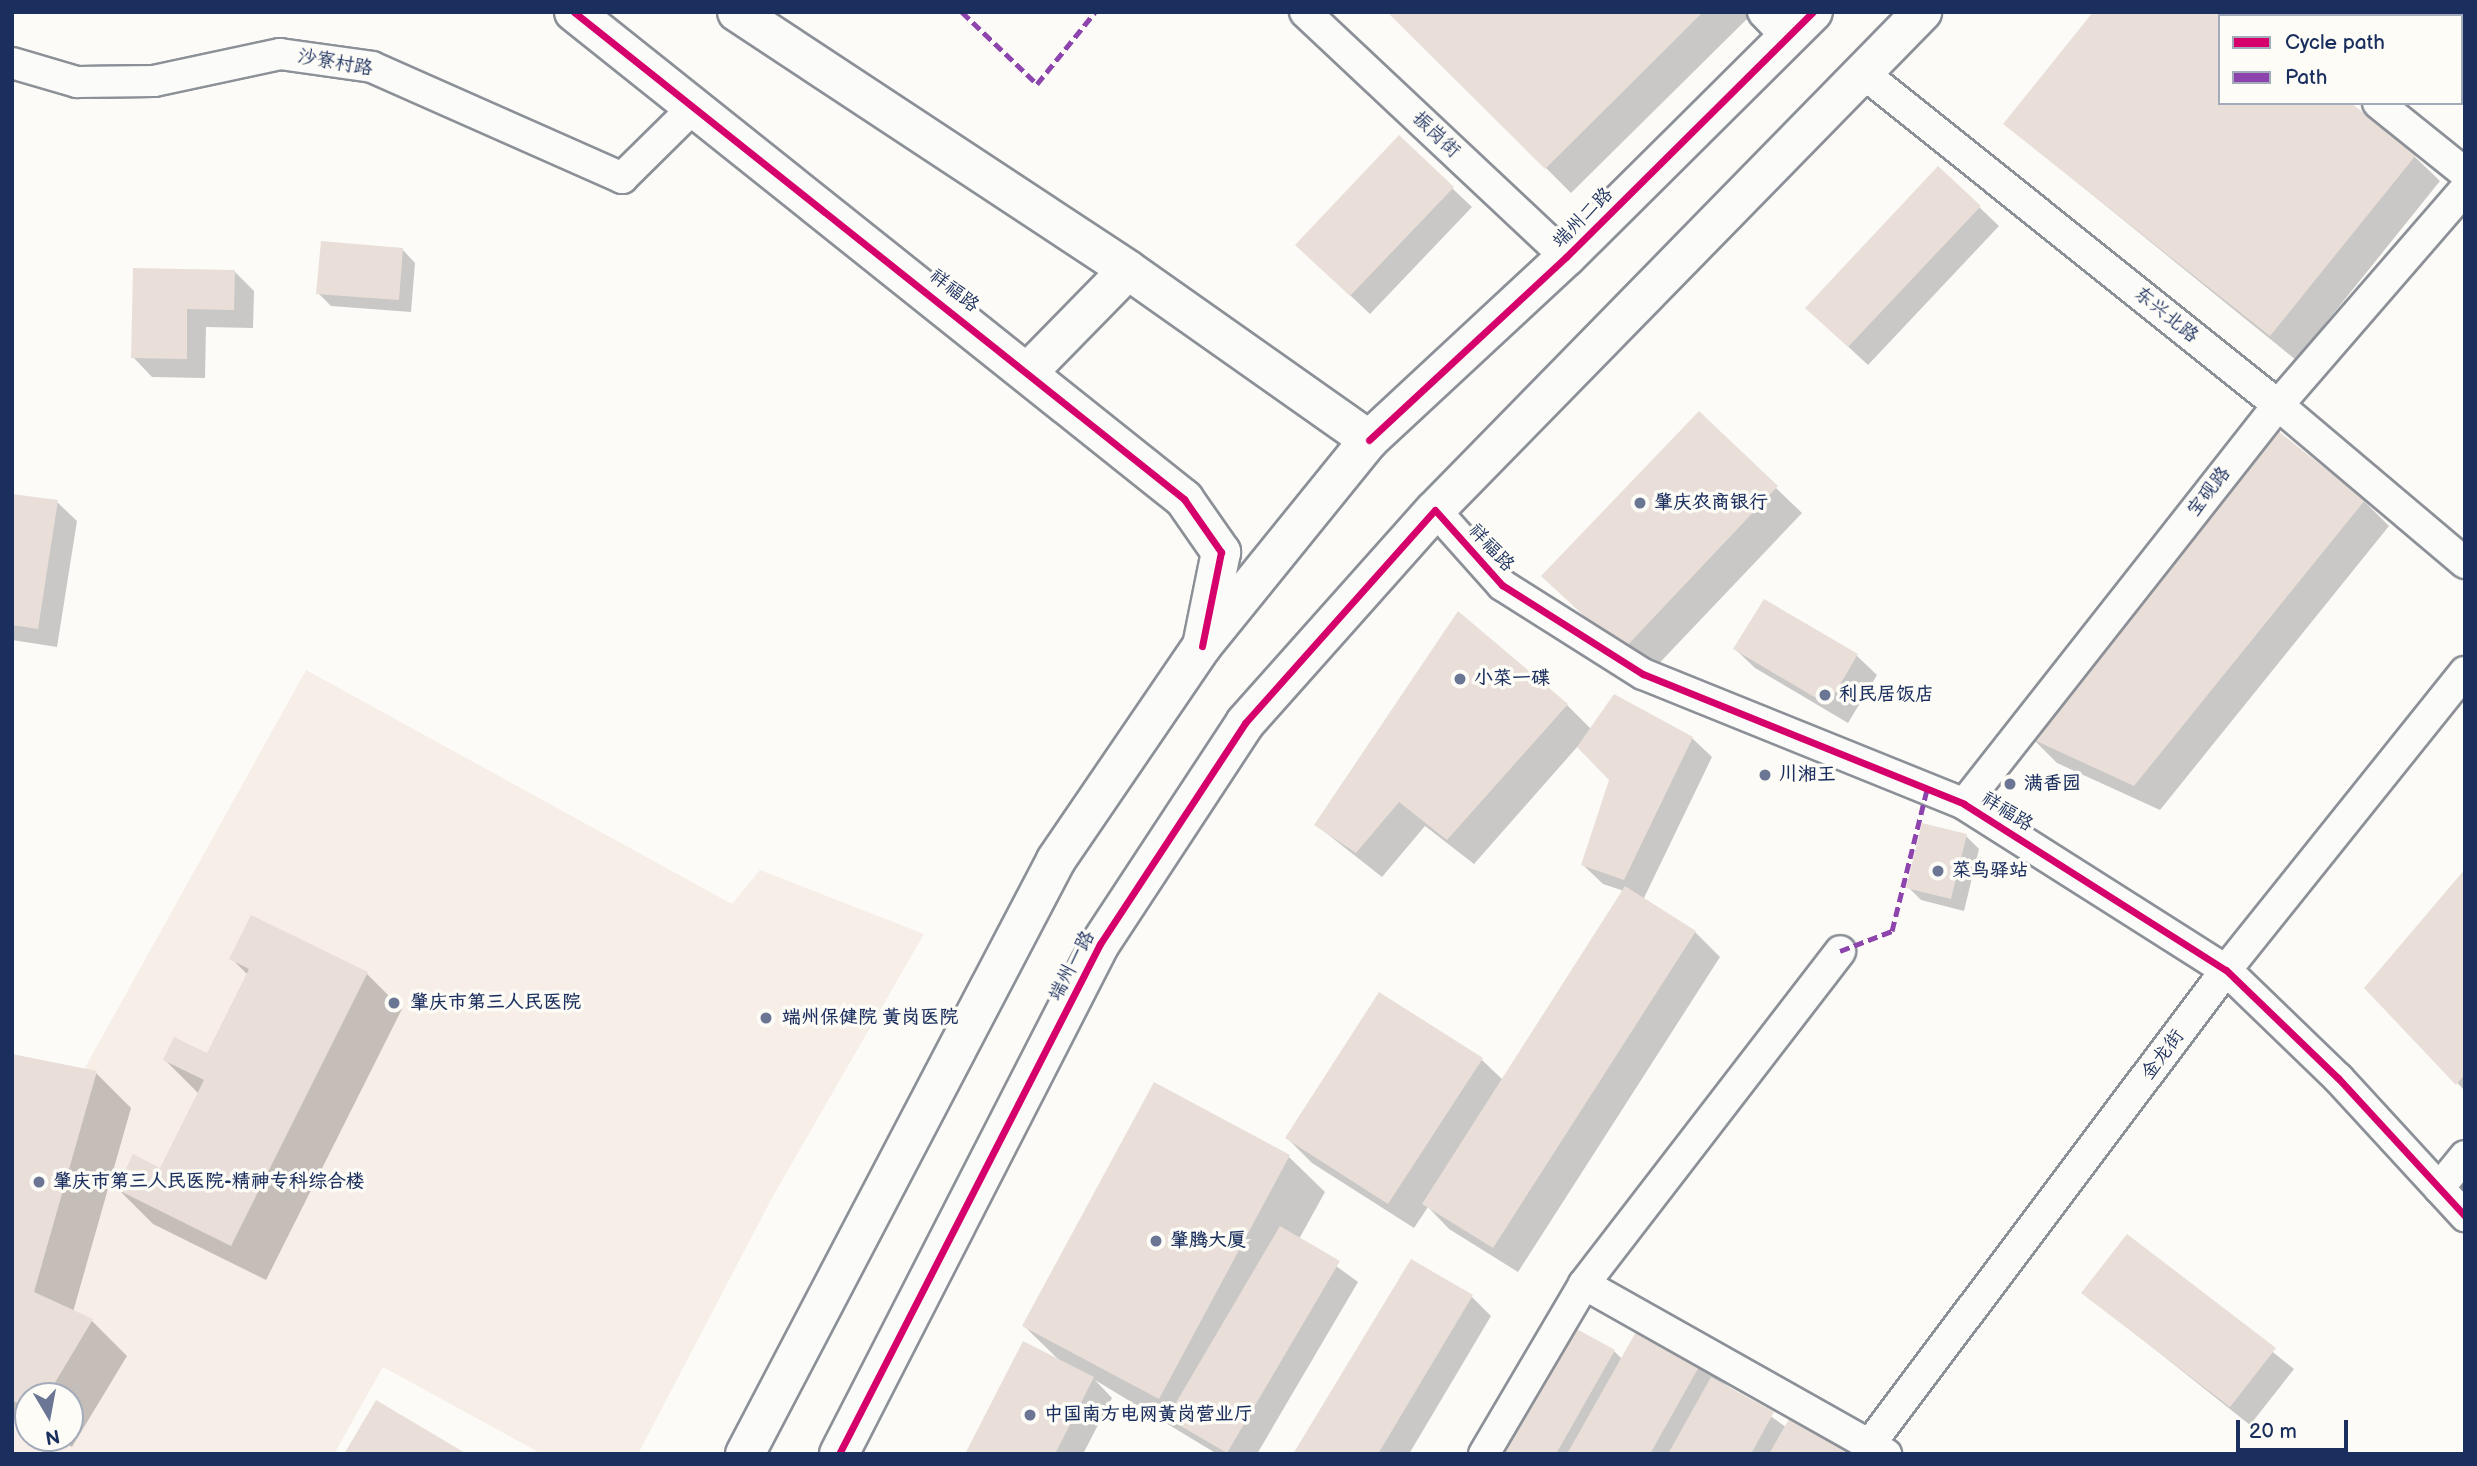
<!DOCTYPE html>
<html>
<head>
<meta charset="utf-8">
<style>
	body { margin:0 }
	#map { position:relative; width:2477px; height:1466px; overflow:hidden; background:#fcfbf8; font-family:"Balsamiq Sans","LXGW WenKai TC",sans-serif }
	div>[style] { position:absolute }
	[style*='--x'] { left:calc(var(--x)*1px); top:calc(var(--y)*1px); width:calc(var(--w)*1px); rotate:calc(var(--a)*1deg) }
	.built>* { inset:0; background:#f7eee7 }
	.shadow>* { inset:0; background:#0003 }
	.building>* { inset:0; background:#e9dfd8 }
	.roads { filter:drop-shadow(2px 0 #8c9097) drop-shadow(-2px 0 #8c9097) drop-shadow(0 2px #8c9097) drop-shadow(0 -2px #8c9097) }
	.street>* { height:30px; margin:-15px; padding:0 15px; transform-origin:15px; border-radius:15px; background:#fbfbf9 }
	.secondary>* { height:38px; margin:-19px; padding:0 19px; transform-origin:19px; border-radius:19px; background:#fbfbf9 }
	.primary>* { height:38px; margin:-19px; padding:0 19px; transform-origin:19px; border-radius:19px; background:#fbfbf9 }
	.quiet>* { height:5px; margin-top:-2.5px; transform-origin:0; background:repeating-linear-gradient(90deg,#8e44ad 0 10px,transparent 0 15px) }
	.cycleway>* { height:7px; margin:-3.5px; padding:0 3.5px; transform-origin:3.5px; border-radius:3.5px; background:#d6006c }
	.dots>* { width:19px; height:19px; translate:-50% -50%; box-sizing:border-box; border:4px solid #fdfcf7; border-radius:50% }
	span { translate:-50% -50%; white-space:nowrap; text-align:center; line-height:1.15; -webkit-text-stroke:7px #fdfcf7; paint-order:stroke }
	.street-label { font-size:19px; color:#1b2f5e }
	.poi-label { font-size:19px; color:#1b2f5e; font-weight:700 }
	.left { translate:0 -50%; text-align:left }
	.frame { position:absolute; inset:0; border:14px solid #1b2f5e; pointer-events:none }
	.legend { position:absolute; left:2218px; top:14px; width:245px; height:91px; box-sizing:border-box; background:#fdfcf7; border:2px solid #a3aaba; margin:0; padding:9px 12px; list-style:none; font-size:21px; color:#1b2f5e }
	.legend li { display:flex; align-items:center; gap:14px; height:35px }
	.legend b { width:35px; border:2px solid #a3aaba }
	.north { position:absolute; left:14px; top:1382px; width:70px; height:70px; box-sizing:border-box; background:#fdfcf7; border:2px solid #a3aaba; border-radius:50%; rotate:170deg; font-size:19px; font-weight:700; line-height:28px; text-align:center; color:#1b2f5e }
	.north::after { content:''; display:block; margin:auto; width:24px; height:32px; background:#6a7694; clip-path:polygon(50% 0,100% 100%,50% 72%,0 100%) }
	.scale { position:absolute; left:2236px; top:1420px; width:112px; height:32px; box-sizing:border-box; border:4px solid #1b2f5e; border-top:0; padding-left:9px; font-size:21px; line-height:24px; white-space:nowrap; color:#1b2f5e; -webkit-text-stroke:5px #fdfcf7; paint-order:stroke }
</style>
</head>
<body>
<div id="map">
	<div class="built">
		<i style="clip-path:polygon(evenodd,306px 670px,732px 904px,760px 870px,924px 934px,772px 1198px,638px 1454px,542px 1454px,383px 1367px,334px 1454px,12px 1454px,12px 1199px,306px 670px,28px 1396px,70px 1396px,70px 1438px,28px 1438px,28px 1396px)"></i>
	</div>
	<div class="shadow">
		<i style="clip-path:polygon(1390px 12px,1754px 12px,1571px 193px)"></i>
		<i style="clip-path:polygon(2220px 16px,2220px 103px,2414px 156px,2440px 181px,2296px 360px,2005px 124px)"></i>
		<i style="clip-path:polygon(1399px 138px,1472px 207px,1370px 314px,1317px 264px)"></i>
		<i style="clip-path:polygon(1939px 169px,1999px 226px,1868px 365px,1827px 327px)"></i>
		<i style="clip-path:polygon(403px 250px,415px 263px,411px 312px,331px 306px,318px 293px)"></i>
		<i style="clip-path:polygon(134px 270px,235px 272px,254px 291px,253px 328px,206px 327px,205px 378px,152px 377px,133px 357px)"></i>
		<i style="clip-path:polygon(1699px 414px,1802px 513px,1648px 675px,1569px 601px)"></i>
		<i style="clip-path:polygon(12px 495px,57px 502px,77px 521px,57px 647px,12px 640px)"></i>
		<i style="clip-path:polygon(2364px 501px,2389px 526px,2160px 810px,2057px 763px,2032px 738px)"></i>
		<i style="clip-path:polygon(1764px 601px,1857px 656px,1877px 675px,1848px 723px,1755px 668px,1735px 649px)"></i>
		<i style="clip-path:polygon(1567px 705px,1591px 729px,1692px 738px,1712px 757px,1643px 900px,1695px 932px,1720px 957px,1518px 1272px,1449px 1229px,1428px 1207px,1414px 1228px,1312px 1163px,1287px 1138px,1482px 1060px,1503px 1080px,1624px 891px,1603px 884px,1583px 865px,1611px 779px,1578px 746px,1474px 864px,1425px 826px,1382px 877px,1316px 825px)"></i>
		<i style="clip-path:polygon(1966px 836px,1979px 849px,1964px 911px,1921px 900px,1908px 887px)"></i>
		<i style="clip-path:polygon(2465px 872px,2465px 1091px,2367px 988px)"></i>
		<i style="clip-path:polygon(231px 958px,367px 974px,402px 1009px,266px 1280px,153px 1224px,118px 1189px,161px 1170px,199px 1094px,165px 1060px,208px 1055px,248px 975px)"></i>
		<i style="clip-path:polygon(12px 1056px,96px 1073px,131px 1108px,73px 1312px,92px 1321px,127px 1356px,72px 1447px,55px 1438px,70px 1438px,70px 1396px,28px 1396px,28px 1423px,12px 1414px)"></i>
		<i style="clip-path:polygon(1155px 1085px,1289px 1157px,1325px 1192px,1299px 1239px,1358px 1282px,1257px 1454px,1217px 1454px,1095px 1380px,1112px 1398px,1083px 1454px,967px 1454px,1060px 1361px,1024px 1326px)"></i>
		<i style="clip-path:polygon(2128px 1236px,2294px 1369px,2250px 1425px,2084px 1293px)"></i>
		<i style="clip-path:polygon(1411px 1261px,1472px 1297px,1491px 1316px,1409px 1454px,1295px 1454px)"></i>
		<i style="clip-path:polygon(1614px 1351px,1622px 1359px,1699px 1366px,1786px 1427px,1848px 1454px,1493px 1454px)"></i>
	</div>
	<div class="building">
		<i style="clip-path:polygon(1387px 12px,1703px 12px,1545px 169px)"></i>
		<i style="clip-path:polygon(2093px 12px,2236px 12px,2241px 16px,2220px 16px,2220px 103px,2351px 103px,2416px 155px,2270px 336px,2003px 124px)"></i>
		<i style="clip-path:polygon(1399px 135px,1454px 187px,1350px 296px,1295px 245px)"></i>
		<i style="clip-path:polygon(1938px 166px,1981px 206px,1848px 347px,1805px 308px)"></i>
		<i style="clip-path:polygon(321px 241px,403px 248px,399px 300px,316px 294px)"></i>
		<i style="clip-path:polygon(133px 268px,235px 270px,234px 310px,187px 309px,187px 359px,131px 358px)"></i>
		<i style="clip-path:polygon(1699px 411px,1778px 486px,1622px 651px,1541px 576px)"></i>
		<i style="clip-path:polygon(2278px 431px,2365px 500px,2134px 786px,2030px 738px)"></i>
		<i style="clip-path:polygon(12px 494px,58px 500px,38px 629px,12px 625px)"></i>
		<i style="clip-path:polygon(1764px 599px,1858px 654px,1828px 705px,1733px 649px)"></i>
		<i style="clip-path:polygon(1458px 611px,1568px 704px,1447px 840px,1399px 802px,1356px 853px,1314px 825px)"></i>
		<i style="clip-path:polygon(1614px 694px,1693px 737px,1624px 880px,1581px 865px,1609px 780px,1577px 747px)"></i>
		<i style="clip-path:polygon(1922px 823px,1967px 834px,1951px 899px,1906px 888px)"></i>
		<i style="clip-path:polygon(2465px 869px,2465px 1074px,2456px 1085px,2364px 988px)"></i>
		<i style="clip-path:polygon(1625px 886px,1696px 931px,1493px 1248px,1422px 1204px)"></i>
		<i style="clip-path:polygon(251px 915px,368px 972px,231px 1246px,116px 1189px,133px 1154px,160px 1168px,204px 1080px,163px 1060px,174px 1037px,207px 1053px,249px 969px,229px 959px)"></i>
		<i style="clip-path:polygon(1379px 992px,1483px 1058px,1388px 1204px,1285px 1138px)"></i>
		<i style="clip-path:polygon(12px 1054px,97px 1071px,34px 1292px,93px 1319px,47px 1396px,28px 1396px,28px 1409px,12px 1400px)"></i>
		<i style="clip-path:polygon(1154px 1082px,1290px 1155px,1159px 1399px,1022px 1326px)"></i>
		<i style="clip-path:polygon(1280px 1226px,1340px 1261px,1227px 1453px,1167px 1418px)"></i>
		<i style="clip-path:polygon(2127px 1234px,2276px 1348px,2230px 1407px,2081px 1293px)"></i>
		<i style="clip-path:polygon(1411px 1259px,1473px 1295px,1378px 1454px,1293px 1454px)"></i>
		<i style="clip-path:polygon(1566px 1323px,1615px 1350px,1556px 1454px,1491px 1454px)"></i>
		<i style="clip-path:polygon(1637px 1330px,1700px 1365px,1650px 1454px,1567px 1454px)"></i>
		<i style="clip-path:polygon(1023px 1341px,1094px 1377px,1055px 1454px,965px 1454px)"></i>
		<i style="clip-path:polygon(1711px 1377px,1774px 1412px,1751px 1454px,1668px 1454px)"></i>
		<i style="clip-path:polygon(376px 1400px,467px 1454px,344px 1454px)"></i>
		<i style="clip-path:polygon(1789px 1419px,1852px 1454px,1769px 1454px)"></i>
	</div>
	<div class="roads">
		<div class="street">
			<i style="--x:1305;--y:12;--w:358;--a:43.2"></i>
			<i style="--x:1763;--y:12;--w:35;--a:46"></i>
			<i style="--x:2264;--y:12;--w:6;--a:39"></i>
			<i style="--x:12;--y:63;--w:68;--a:16.3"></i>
			<i style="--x:77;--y:82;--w:77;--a:-0.7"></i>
			<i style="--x:154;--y:81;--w:129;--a:-12.1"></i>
			<i style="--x:280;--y:54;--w:93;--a:8"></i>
			<i style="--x:372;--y:67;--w:274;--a:23.9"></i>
			<i style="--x:622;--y:178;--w:103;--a:-44.6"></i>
			<i style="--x:1862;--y:72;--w:533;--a:38.68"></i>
			<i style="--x:2278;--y:405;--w:245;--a:40.2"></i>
			<i style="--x:2378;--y:103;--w:112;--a:38.8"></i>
			<i style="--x:1435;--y:510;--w:101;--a:48.2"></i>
			<i style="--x:1502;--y:585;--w:167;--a:32.3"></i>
			<i style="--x:1643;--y:674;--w:346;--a:22"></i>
			<i style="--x:1964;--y:804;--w:310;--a:32.4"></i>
			<i style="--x:2226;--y:970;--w:156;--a:44"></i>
			<i style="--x:2338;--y:1078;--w:188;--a:47.4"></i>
			<i style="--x:1964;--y:804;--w:508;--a:-51.8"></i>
			<i style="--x:2278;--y:405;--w:286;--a:-49.1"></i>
			<i style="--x:2439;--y:1188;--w:41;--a:-50.9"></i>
			<i style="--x:1584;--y:1284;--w:347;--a:29.4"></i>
			<i style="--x:1870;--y:1444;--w:593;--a:-53.09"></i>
			<i style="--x:2226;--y:970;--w:382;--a:-51.3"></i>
			<i style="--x:1484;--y:1454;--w:197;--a:-59.5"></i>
			<i style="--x:1584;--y:1284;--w:420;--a:-52.4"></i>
		</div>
		<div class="secondary">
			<i style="--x:574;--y:12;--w:781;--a:38.6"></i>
			<i style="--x:1184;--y:499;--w:65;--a:55.1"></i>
			<i style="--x:1221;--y:552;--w:96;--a:101.4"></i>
			<i style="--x:737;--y:12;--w:468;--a:33.4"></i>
			<i style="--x:1128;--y:270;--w:295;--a:35.2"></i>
			<i style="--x:1029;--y:371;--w:141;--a:-45.6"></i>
		</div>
		<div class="primary">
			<i style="--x:745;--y:1454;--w:670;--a:-62.36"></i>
			<i style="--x:1056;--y:860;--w:259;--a:-55.7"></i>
			<i style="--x:1202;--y:646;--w:265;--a:-51"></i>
			<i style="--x:1369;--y:440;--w:269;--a:-42.9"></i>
			<i style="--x:1566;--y:257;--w:348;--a:-44.8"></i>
			<i style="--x:839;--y:1454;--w:573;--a:-62.9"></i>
			<i style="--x:1100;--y:944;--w:264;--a:-56.7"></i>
			<i style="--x:1245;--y:723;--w:285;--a:-48.3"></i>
			<i style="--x:1435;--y:510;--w:697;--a:-45.64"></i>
		</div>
	</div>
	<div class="quiet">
		<i style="--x:962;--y:12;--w:104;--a:43.8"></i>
		<i style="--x:1037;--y:84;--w:92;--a:-51.1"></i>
		<i style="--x:1840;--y:951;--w:56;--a:-21"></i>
		<i style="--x:1892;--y:931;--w:145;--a:-76.1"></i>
	</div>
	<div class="cycleway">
		<i style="--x:574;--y:12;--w:781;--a:38.6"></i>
		<i style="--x:1184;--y:499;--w:65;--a:55.1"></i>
		<i style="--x:1221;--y:552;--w:96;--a:101.4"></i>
		<i style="--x:1369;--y:440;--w:269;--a:-42.9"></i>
		<i style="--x:1566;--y:257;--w:348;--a:-44.8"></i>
		<i style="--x:839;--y:1454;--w:573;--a:-62.9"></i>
		<i style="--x:1100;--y:944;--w:264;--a:-56.7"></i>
		<i style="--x:1245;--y:723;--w:285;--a:-48.3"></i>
		<i style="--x:1435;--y:510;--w:101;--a:48.2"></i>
		<i style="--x:1502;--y:585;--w:167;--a:32.3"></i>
		<i style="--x:1643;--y:674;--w:346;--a:22"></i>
		<i style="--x:1964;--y:804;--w:310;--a:32.4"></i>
		<i style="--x:2226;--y:970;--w:156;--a:44"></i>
		<i style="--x:2338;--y:1078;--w:188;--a:47.4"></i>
	</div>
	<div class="dots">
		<i style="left:1640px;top:503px;background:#6a7694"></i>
		<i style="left:1460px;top:679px;background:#6a7694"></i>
		<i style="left:1825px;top:695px;background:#6a7694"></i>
		<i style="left:1765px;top:775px;background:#6a7694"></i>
		<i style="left:2010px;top:784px;background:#6a7694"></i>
		<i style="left:1938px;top:871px;background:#6a7694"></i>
		<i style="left:394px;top:1003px;background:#6a7694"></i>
		<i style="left:766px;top:1018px;background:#6a7694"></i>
		<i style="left:39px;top:1182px;background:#6a7694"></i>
		<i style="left:1156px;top:1241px;background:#6a7694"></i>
		<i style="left:1030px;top:1415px;background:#6a7694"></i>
	</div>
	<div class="street-label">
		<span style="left:335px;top:63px;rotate:10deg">沙寮村路</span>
		<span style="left:1436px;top:135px;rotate:43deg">振岗街</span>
		<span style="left:1583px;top:218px;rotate:-45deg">端州二路</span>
		<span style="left:954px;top:291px;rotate:38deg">祥福路</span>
		<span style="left:2166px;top:315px;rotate:39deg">东兴北路</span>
		<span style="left:2209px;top:492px;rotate:-52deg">宝砚路</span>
		<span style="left:1491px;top:548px;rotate:47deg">祥福路</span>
		<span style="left:2007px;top:812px;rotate:32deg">祥福路</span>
		<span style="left:1072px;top:966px;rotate:-62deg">端州一路</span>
		<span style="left:2163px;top:1055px;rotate:-53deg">金龙街</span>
	</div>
	<div class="poi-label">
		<span class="left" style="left:1654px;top:503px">肇庆农商银行</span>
		<span class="left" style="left:1474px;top:679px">小菜一碟</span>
		<span class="left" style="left:1839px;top:695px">利民居饭店</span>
		<span class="left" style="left:1779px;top:775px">川湘王</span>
		<span class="left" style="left:2024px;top:784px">满香园</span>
		<span class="left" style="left:1952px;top:871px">菜鸟驿站</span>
		<span class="left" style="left:410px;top:1003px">肇庆市第三人民医院</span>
		<span class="left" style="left:782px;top:1018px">端州保健院 黄岗医院</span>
		<span class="left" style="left:53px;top:1182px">肇庆市第三人民医院-精神专科综合楼</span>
		<span class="left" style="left:1170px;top:1241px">肇腾大厦</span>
		<span class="left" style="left:1044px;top:1415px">中国南方电网黄岗营业厅</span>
	</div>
	<div class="frame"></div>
	<ul class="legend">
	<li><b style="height:9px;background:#d6006c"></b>Cycle path</li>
	<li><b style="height:9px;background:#8e44ad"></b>Path</li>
	</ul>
	<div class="north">N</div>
	<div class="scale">20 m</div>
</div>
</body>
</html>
